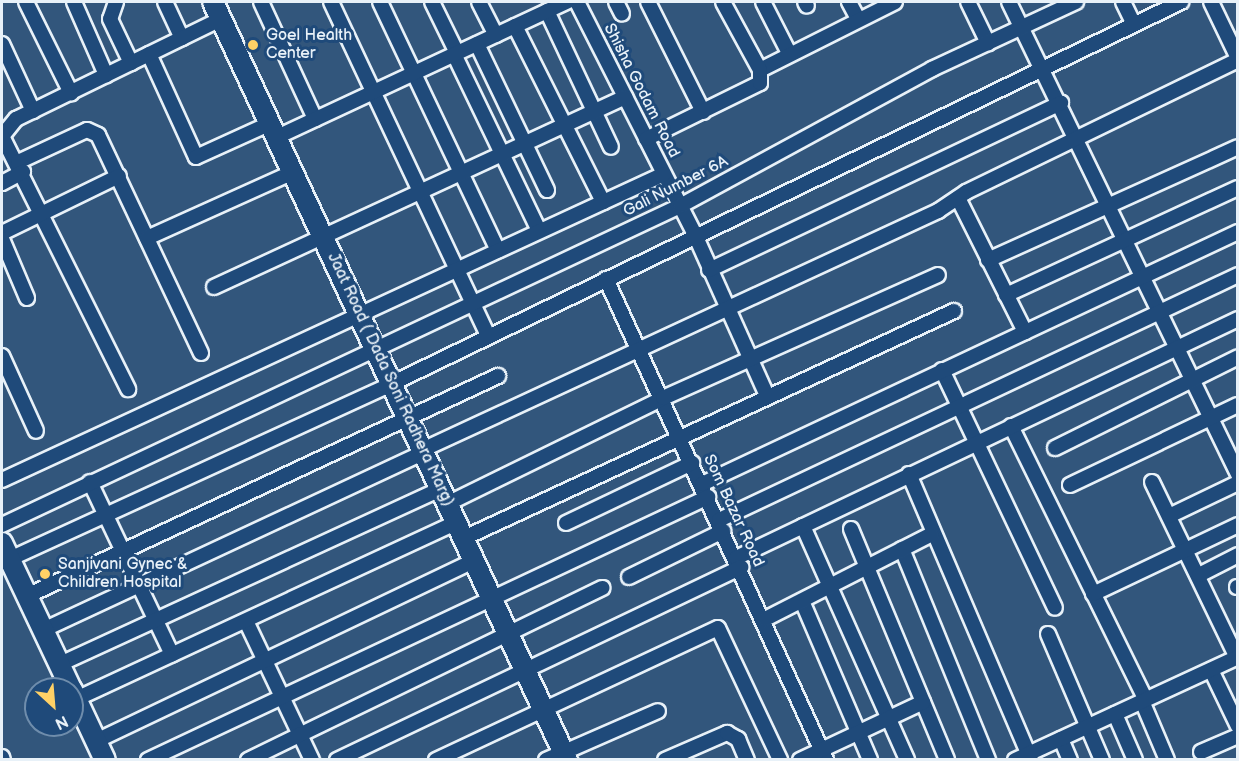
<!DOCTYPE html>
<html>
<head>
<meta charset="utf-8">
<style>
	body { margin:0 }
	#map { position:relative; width:1239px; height:761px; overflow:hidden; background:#32567c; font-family:"Balsamiq Sans",sans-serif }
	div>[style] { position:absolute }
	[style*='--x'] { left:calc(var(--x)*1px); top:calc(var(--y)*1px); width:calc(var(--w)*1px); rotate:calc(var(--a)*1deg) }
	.roads { filter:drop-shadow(2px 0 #e8f1f8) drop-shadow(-2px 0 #e8f1f8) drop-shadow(0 2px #e8f1f8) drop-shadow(0 -2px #e8f1f8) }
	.street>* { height:14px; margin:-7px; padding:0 7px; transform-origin:7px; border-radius:7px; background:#1f4a7a }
	.secondary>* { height:20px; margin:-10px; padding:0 10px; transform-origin:10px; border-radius:10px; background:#1f4a7a }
	.dots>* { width:16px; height:16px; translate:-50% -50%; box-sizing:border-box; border:3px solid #1f4a7a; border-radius:50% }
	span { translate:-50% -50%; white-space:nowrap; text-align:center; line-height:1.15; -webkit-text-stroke:6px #1f4a7a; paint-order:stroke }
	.poi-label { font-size:16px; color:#e8f1f8 }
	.left { translate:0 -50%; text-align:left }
	.street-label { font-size:16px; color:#e8f1f8 }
	.frame { position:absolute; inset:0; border:3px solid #e8f1f8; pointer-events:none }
	.north { position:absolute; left:24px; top:677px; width:60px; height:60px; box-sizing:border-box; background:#1f4a7a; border:2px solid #6f8dac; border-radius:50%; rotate:154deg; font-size:16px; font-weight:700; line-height:24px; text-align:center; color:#e8f1f8 }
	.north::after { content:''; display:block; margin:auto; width:21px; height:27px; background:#ffd166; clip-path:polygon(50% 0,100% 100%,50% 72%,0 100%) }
</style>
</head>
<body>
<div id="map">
	<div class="roads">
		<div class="street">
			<i style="--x:26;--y:2;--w:102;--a:63.7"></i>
			<i style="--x:74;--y:2;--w:80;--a:66.3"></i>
			<i style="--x:116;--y:2;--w:18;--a:109"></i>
			<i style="--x:110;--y:19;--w:49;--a:64.5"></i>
			<i style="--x:165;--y:2;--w:40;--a:65"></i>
			<i style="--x:261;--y:2;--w:129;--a:65.2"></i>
			<i style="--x:331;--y:2;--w:369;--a:64.8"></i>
			<i style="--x:380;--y:2;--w:275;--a:64.6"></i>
			<i style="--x:432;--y:2;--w:57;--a:63.9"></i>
			<i style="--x:479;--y:2;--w:37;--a:63"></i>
			<i style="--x:577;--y:2;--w:263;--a:63.1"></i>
			<i style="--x:696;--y:237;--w:174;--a:65.9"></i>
			<i style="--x:616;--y:2;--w:13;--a:63"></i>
			<i style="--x:648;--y:2;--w:123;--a:63.4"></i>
			<i style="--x:763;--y:2;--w:57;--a:63"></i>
			<i style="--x:805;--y:2;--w:4;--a:63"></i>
			<i style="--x:849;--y:2;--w:19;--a:62"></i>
			<i style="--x:968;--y:2;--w:46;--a:64"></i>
			<i style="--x:1009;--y:2;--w:525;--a:64.12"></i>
			<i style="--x:1123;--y:2;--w:25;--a:64"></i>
			<i style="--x:1211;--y:2;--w:62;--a:64.3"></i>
			<i style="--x:547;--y:11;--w:150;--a:64.8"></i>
			<i style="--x:515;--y:26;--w:197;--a:63.4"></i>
			<i style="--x:2;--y:44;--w:74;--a:65.2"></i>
			<i style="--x:477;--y:44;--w:162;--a:64.4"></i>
			<i style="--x:149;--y:54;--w:113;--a:65.5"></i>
			<i style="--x:196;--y:157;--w:82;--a:-24.4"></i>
			<i style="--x:454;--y:54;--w:196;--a:64.3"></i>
			<i style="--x:760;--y:70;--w:151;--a:-26.7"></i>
			<i style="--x:3;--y:135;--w:21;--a:-51"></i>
			<i style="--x:16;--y:119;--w:228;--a:-26"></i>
			<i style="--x:2;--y:136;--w:283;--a:63.5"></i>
			<i style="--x:277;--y:137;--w:320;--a:-25"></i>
			<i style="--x:646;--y:139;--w:127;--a:-26.2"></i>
			<i style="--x:760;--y:83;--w:13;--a:-90"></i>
			<i style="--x:760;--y:70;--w:77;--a:-118.6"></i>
			<i style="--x:18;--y:162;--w:76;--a:-24.9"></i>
			<i style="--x:87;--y:130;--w:12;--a:24"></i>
			<i style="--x:98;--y:135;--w:241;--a:64.7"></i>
			<i style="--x:2;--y:183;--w:24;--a:-28"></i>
			<i style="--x:958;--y:198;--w:150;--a:63.4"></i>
			<i style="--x:2;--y:233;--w:130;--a:-26"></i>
			<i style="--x:147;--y:238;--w:160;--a:-24.3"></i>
			<i style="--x:2;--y:239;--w:64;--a:67"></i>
			<i style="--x:988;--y:260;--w:274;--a:-24.3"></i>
			<i style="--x:709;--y:270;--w:390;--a:-25.4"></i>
			<i style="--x:606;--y:279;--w:529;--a:65.42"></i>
			<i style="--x:214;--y:287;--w:453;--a:-24.8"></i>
			<i style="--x:1006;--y:295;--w:255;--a:-24.8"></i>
			<i style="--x:2;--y:356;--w:82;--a:65.6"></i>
			<i style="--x:942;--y:370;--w:263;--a:64.6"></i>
			<i style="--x:1011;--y:426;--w:305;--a:63.8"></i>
			<i style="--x:1055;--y:448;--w:204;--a:-26.4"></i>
			<i style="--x:422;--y:450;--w:569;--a:-24.85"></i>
			<i style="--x:938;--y:211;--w:34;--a:-34"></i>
			<i style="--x:966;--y:192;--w:302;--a:-25.9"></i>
			<i style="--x:909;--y:474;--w:311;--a:66.9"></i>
			<i style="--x:2;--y:480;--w:729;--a:-24.81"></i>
			<i style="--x:90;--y:482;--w:191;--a:64.6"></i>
			<i style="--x:1152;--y:482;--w:195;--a:64.2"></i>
			<i style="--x:702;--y:484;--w:592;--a:-25.18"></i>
			<i style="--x:1070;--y:485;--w:186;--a:-25.5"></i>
			<i style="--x:447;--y:504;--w:241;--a:-26.1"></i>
			<i style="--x:663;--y:398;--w:301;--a:-24.1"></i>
			<i style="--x:1169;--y:516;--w:76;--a:-25.6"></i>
			<i style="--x:719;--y:520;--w:574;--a:-25.27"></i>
			<i style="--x:566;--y:523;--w:140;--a:-25.5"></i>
			<i style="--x:2;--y:525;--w:749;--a:-25.2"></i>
			<i style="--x:680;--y:206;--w:287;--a:-28.5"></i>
			<i style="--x:932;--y:69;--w:159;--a:-25"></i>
			<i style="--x:803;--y:526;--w:256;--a:66"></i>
			<i style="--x:851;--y:529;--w:250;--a:67.4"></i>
			<i style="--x:464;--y:538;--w:540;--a:-24.86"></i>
			<i style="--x:902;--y:549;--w:228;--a:67.8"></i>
			<i style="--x:736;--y:558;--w:556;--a:-25.46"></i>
			<i style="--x:3;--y:562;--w:427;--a:-24.6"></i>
			<i style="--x:391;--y:384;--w:878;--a:-25.81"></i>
			<i style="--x:1199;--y:575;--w:44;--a:-27.1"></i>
			<i style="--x:629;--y:577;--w:105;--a:-26.1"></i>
			<i style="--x:1237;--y:587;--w:1;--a:0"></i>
			<i style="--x:1093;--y:594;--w:161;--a:-25.4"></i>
			<i style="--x:27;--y:596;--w:520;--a:-25.04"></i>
			<i style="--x:802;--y:601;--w:173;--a:66.8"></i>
			<i style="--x:765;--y:619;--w:187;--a:-27"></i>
			<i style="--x:246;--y:621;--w:154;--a:64.6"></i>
			<i style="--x:43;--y:630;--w:419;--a:-25"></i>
			<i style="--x:1048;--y:634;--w:137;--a:66.8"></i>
			<i style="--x:60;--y:664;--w:418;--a:-24.7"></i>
			<i style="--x:1211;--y:670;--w:62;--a:64.3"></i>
			<i style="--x:76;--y:699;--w:419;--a:-24.9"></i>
			<i style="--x:1142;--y:701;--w:64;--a:67"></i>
			<i style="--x:1115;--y:714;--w:50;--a:66.5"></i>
			<i style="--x:1061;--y:739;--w:23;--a:67"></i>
			<i style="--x:96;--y:741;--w:419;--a:-25.5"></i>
			<i style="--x:1201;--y:752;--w:40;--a:-23.4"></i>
			<i style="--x:2;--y:757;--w:3;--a:72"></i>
			<i style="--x:148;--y:760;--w:619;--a:-25.16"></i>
			<i style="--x:248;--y:760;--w:394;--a:-25.9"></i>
			<i style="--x:337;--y:760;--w:448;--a:-25.5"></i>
			<i style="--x:436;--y:760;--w:311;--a:-25.1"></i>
			<i style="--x:718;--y:628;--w:146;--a:64.8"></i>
			<i style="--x:546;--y:760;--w:122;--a:-23.6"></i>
			<i style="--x:665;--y:760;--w:68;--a:-23.5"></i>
			<i style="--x:727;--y:733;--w:13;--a:29"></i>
			<i style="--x:738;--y:739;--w:23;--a:67"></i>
			<i style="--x:800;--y:760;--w:136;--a:-25.2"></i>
			<i style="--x:1015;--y:760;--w:246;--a:-24.8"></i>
		</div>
		<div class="secondary">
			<i style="--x:213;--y:2;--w:837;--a:64.97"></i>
			<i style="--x:2;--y:543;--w:161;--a:64.7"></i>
			<i style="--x:72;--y:690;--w:77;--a:64.8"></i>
		</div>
	</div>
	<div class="dots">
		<i style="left:253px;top:45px;background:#ffd166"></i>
		<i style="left:45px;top:574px;background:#ffd166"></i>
	</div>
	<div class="poi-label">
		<span class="left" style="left:266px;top:45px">Goel Health<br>Center</span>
		<span class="left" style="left:58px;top:574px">Sanjivani Gynec &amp;<br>Children Hospital</span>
	</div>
	<div class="street-label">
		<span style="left:641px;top:91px;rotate:63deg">Shisha Godam Road</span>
		<span style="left:676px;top:187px;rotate:-27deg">Gali Number 6A</span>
		<span style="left:390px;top:380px;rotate:65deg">Jaat Road ( Dada Soni Radhera Marg)</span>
		<span style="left:733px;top:511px;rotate:65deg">Som Bazar Road</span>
	</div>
	<div class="frame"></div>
	<div class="north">N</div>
</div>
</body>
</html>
